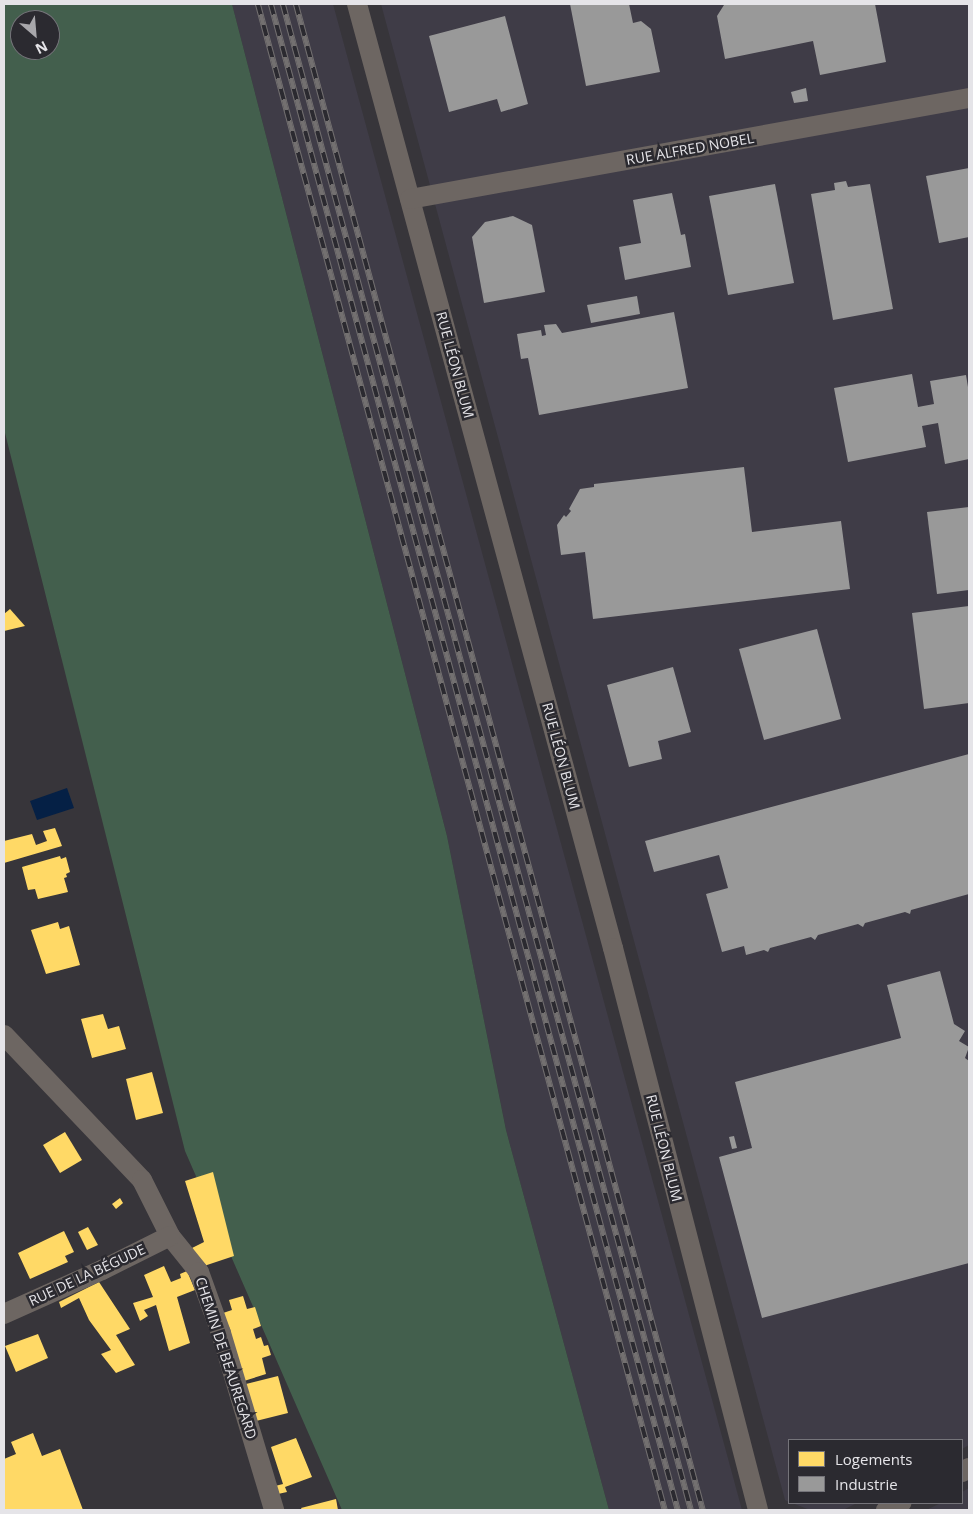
<!DOCTYPE html>
<html>
<head>
<meta charset="utf-8">
<style>
	body { margin:0 }
	#map { position:relative; width:973px; height:1514px; overflow:hidden; background:#37353a; font-family:"Open Sans",sans-serif }
	div>[style] { position:absolute }
	[style*='--x'] { left:calc(var(--x)*1px); top:calc(var(--y)*1px); width:calc(var(--w)*1px); rotate:calc(var(--a)*1deg) }
	.built>* { inset:0; background:#3f3c47 }
	.green>* { inset:0; background:#435f4d }
	.water>* { inset:0; background:#052045 }
	.homes>* { inset:0; background:#ffd966 }
	.industry>* { inset:0; background:#999 }
	.minor>* { height:20px; margin:-10px; padding:0 10px; transform-origin:10px; border-radius:10px; background:#6d6662 }
	.rail>* { height:5.5px; margin-top:-2.75px; transform-origin:0; background:repeating-linear-gradient(90deg,#2b2a30 0 11px,#737070 0 22px); box-sizing:border-box; border-block:1px solid #737070 }
	span { translate:-50% -50%; white-space:nowrap; text-align:center; line-height:1.15; -webkit-text-stroke:5px #2b2a30; paint-order:stroke }
	.street-label { font-size:14px; color:#e5e4e8 }
	.frame { position:absolute; inset:0; border:5px solid #e5e4e8; pointer-events:none }
	.legend { position:absolute; left:788px; top:1439px; width:175px; height:65px; box-sizing:border-box; background:#2b2a30; border:1px solid #75747a; margin:0; padding:6px 9px; list-style:none; font-size:15px; color:#e5e4e8 }
	.legend li { display:flex; align-items:center; gap:10px; height:25px }
	.legend b { width:25px; border:1px solid #75747a }
	.north { position:absolute; left:10px; top:10px; width:50px; height:50px; box-sizing:border-box; background:#2b2a30; border:1px solid #75747a; border-radius:50%; rotate:153deg; font-size:14px; font-weight:700; line-height:20px; text-align:center; color:#e5e4e8 }
	.north::after { content:''; display:block; margin:auto; width:18px; height:22px; background:#a8a7ab; clip-path:polygon(50% 0,100% 100%,50% 72%,0 100%) }
</style>
</head>
<body>
<div id="map">
	<div class="built">
		<i style="clip-path:polygon(232px 4px,333px 4px,742px 1510px,609px 1510px,506px 1130px,447px 836px)"></i>
		<i style="clip-path:polygon(381px 4px,969px 4px,969px 1445px,962px 1449px,962px 1440px,789px 1440px,789px 1502px,785px 1500px)"></i>
		<i style="clip-path:polygon(969px 1488px,969px 1510px,926px 1510px,941px 1503px,962px 1503px,962px 1492px)"></i>
		<i style="clip-path:polygon(792px 1503px,857px 1503px,843px 1510px,810px 1510px)"></i>
	</div>
	<div class="green">
		<i style="clip-path:polygon(evenodd,4px 4px,232px 4px,447px 836px,506px 1130px,609px 1510px,342px 1510px,185px 1151px,4px 429px,4px 4px,20px 20px,50px 20px,50px 50px,20px 50px,20px 20px)"></i>
	</div>
	<div class="water">
		<i style="clip-path:polygon(67px 788px,74px 808px,37px 820px,30px 801px)"></i>
	</div>
	<div class="homes">
		<i style="clip-path:polygon(10px 609px,25px 626px,4px 631px,4px 614px)"></i>
		<i style="clip-path:polygon(55px 828px,62px 846px,4px 863px,4px 841px,32px 834px,36px 845px,47px 841px,43px 831px)"></i>
		<i style="clip-path:polygon(60px 856px,61px 859px,66px 857px,70px 872px,66px 874px,67px 877px,64px 878px,68px 892px,38px 899px,35px 889px,28px 890px,22px 867px)"></i>
		<i style="clip-path:polygon(58px 922px,60px 929px,69px 926px,80px 965px,46px 974px,31px 930px)"></i>
		<i style="clip-path:polygon(103px 1014px,108px 1029px,119px 1026px,126px 1049px,92px 1058px,81px 1019px)"></i>
		<i style="clip-path:polygon(152px 1072px,163px 1113px,136px 1120px,126px 1079px)"></i>
		<i style="clip-path:polygon(65px 1132px,82px 1160px,60px 1173px,43px 1145px)"></i>
		<i style="clip-path:polygon(213px 1172px,234px 1256px,204px 1266px,192px 1248px,204px 1242px,185px 1181px)"></i>
		<i style="clip-path:polygon(120px 1198px,123px 1203px,116px 1209px,112px 1204px)"></i>
		<i style="clip-path:polygon(88px 1227px,98px 1245px,87px 1250px,78px 1232px)"></i>
		<i style="clip-path:polygon(64px 1231px,74px 1252px,65px 1256px,68px 1262px,30px 1279px,18px 1253px)"></i>
		<i style="clip-path:polygon(164px 1266px,171px 1282px,181px 1278px,180px 1274px,187px 1271px,195px 1290px,177px 1297px,190px 1343px,169px 1351px,156px 1305px,144px 1310px,148px 1316px,140px 1321px,133px 1303px,153px 1297px,144px 1275px)"></i>
		<i style="clip-path:polygon(99px 1282px,130px 1329px,116px 1335px,135px 1365px,116px 1373px,101px 1354px,111px 1350px,89px 1320px,79px 1298px,61px 1308px,59px 1302px)"></i>
		<i style="clip-path:polygon(243px 1296px,247px 1309px,255px 1307px,261px 1326px,253px 1329px,256px 1339px,261px 1337px,264px 1346px,268px 1345px,271px 1355px,262px 1358px,266px 1374px,244px 1381px,223px 1313px,232px 1310px,229px 1300px)"></i>
		<i style="clip-path:polygon(38px 1334px,48px 1358px,16px 1372px,5px 1346px)"></i>
		<i style="clip-path:polygon(278px 1376px,288px 1413px,256px 1421px,246px 1384px)"></i>
		<i style="clip-path:polygon(33px 1433px,42px 1456px,60px 1449px,83px 1510px,4px 1510px,4px 1459px,16px 1454px,11px 1442px)"></i>
		<i style="clip-path:polygon(296px 1438px,312px 1477px,285px 1487px,287px 1492px,278px 1494px,275px 1486px,283px 1484px,271px 1447px)"></i>
		<i style="clip-path:polygon(336px 1499px,338px 1510px,302px 1510px,301px 1508px)"></i>
	</div>
	<div class="industry">
		<i style="clip-path:polygon(570px 4px,629px 4px,633px 23px,641px 21px,651px 29px,660px 72px,586px 86px)"></i>
		<i style="clip-path:polygon(731px 4px,875px 4px,886px 62px,820px 75px,813px 41px,725px 59px,717px 16px,724px 5px)"></i>
		<i style="clip-path:polygon(505px 16px,528px 104px,501px 112px,497px 99px,449px 112px,429px 36px)"></i>
		<i style="clip-path:polygon(806px 88px,808px 101px,794px 103px,791px 92px)"></i>
		<i style="clip-path:polygon(969px 168px,969px 237px,939px 243px,926px 176px)"></i>
		<i style="clip-path:polygon(846px 181px,848px 187px,870px 184px,893px 309px,833px 320px,811px 194px,835px 190px,834px 183px)"></i>
		<i style="clip-path:polygon(775px 184px,794px 283px,728px 295px,709px 196px)"></i>
		<i style="clip-path:polygon(672px 193px,681px 235px,685px 234px,691px 267px,625px 280px,619px 247px,641px 243px,633px 200px)"></i>
		<i style="clip-path:polygon(513px 216px,532px 225px,545px 292px,484px 303px,472px 237px,485px 222px)"></i>
		<i style="clip-path:polygon(637px 296px,640px 314px,591px 323px,587px 305px)"></i>
		<i style="clip-path:polygon(674px 312px,688px 388px,539px 415px,528px 358px,521px 359px,517px 334px,541px 330px,542px 336px,546px 335px,544px 325px,556px 324px,562px 333px)"></i>
		<i style="clip-path:polygon(912px 374px,918px 407px,934px 404px,930px 381px,966px 375px,969px 393px,969px 459px,945px 464px,938px 423px,922px 426px,926px 447px,848px 462px,834px 388px)"></i>
		<i style="clip-path:polygon(744px 467px,752px 532px,841px 521px,850px 589px,593px 619px,585px 552px,561px 555px,557px 525px,564px 515px,566px 517px,571px 511px,569px 509px,580px 489px,594px 487px,594px 484px)"></i>
		<i style="clip-path:polygon(969px 507px,969px 590px,937px 594px,927px 512px)"></i>
		<i style="clip-path:polygon(969px 606px,969px 703px,924px 709px,912px 613px)"></i>
		<i style="clip-path:polygon(817px 629px,841px 719px,764px 740px,739px 649px)"></i>
		<i style="clip-path:polygon(673px 667px,691px 732px,658px 741px,662px 759px,629px 767px,607px 685px)"></i>
		<i style="clip-path:polygon(969px 754px,969px 894px,911px 910px,910px 914px,905px 912px,865px 923px,863px 927px,858px 924px,818px 935px,815px 940px,811px 937px,770px 948px,768px 952px,764px 950px,746px 955px,744px 946px,722px 952px,706px 894px,728px 888px,719px 855px,654px 872px,645px 841px)"></i>
		<i style="clip-path:polygon(940px 971px,954px 1024px,965px 1031px,959px 1041px,969px 1047px,965px 1058px,969px 1061px,969px 1263px,762px 1318px,719px 1157px,752px 1148px,735px 1082px,901px 1038px,887px 985px)"></i>
		<i style="clip-path:polygon(734px 1136px,737px 1148px,732px 1149px,729px 1137px)"></i>
	</div>
	<div class="minor">
		<i style="--x:357;--y:4;--w:978;--a:74.83"></i>
		<i style="--x:613;--y:948;--w:580;--a:75.53"></i>
		<i style="--x:410;--y:199;--w:568;--a:-10.24"></i>
		<i style="--x:4;--y:1035;--w:200;--a:46.4"></i>
		<i style="--x:142;--y:1180;--w:63;--a:63.4"></i>
		<i style="--x:170;--y:1236;--w:46;--a:51.1"></i>
		<i style="--x:199;--y:1272;--w:65;--a:70.2"></i>
		<i style="--x:221;--y:1333;--w:185;--a:73.3"></i>
		<i style="--x:4;--y:1314;--w:107;--a:-24.2"></i>
		<i style="--x:102;--y:1270;--w:76;--a:-26.6"></i>
		<i style="--x:962;--y:1472;--w:8;--a:-30"></i>
		<i style="--x:886;--y:1510;--w:17;--a:-25"></i>
	</div>
	<div class="rail">
		<i style="--x:258;--y:4;--w:1560;--a:74.88"></i>
		<i style="--x:271;--y:4;--w:1560;--a:74.88"></i>
		<i style="--x:283;--y:4;--w:1560;--a:74.84"></i>
		<i style="--x:296;--y:4;--w:1560;--a:74.88"></i>
	</div>
	<div class="street-label">
		<span style="left:690px;top:149px;rotate:-10deg">RUE ALFRED NOBEL</span>
		<span style="left:455px;top:365px;rotate:75deg">RUE LÉON BLUM</span>
		<span style="left:561px;top:756px;rotate:75deg">RUE LÉON BLUM</span>
		<span style="left:664px;top:1148px;rotate:76deg">RUE LÉON BLUM</span>
		<span style="left:87px;top:1275px;rotate:-25deg">RUE DE LA BÉGUDE</span>
		<span style="left:226px;top:1358px;rotate:72deg">CHEMIN DE BEAUREGARD</span>
	</div>
	<div class="frame"></div>
	<ul class="legend">
	<li><b style="height:14px;background:#ffd966"></b>Logements</li>
	<li><b style="height:14px;background:#999"></b>Industrie</li>
	</ul>
	<div class="north">N</div>
</div>
</body>
</html>
